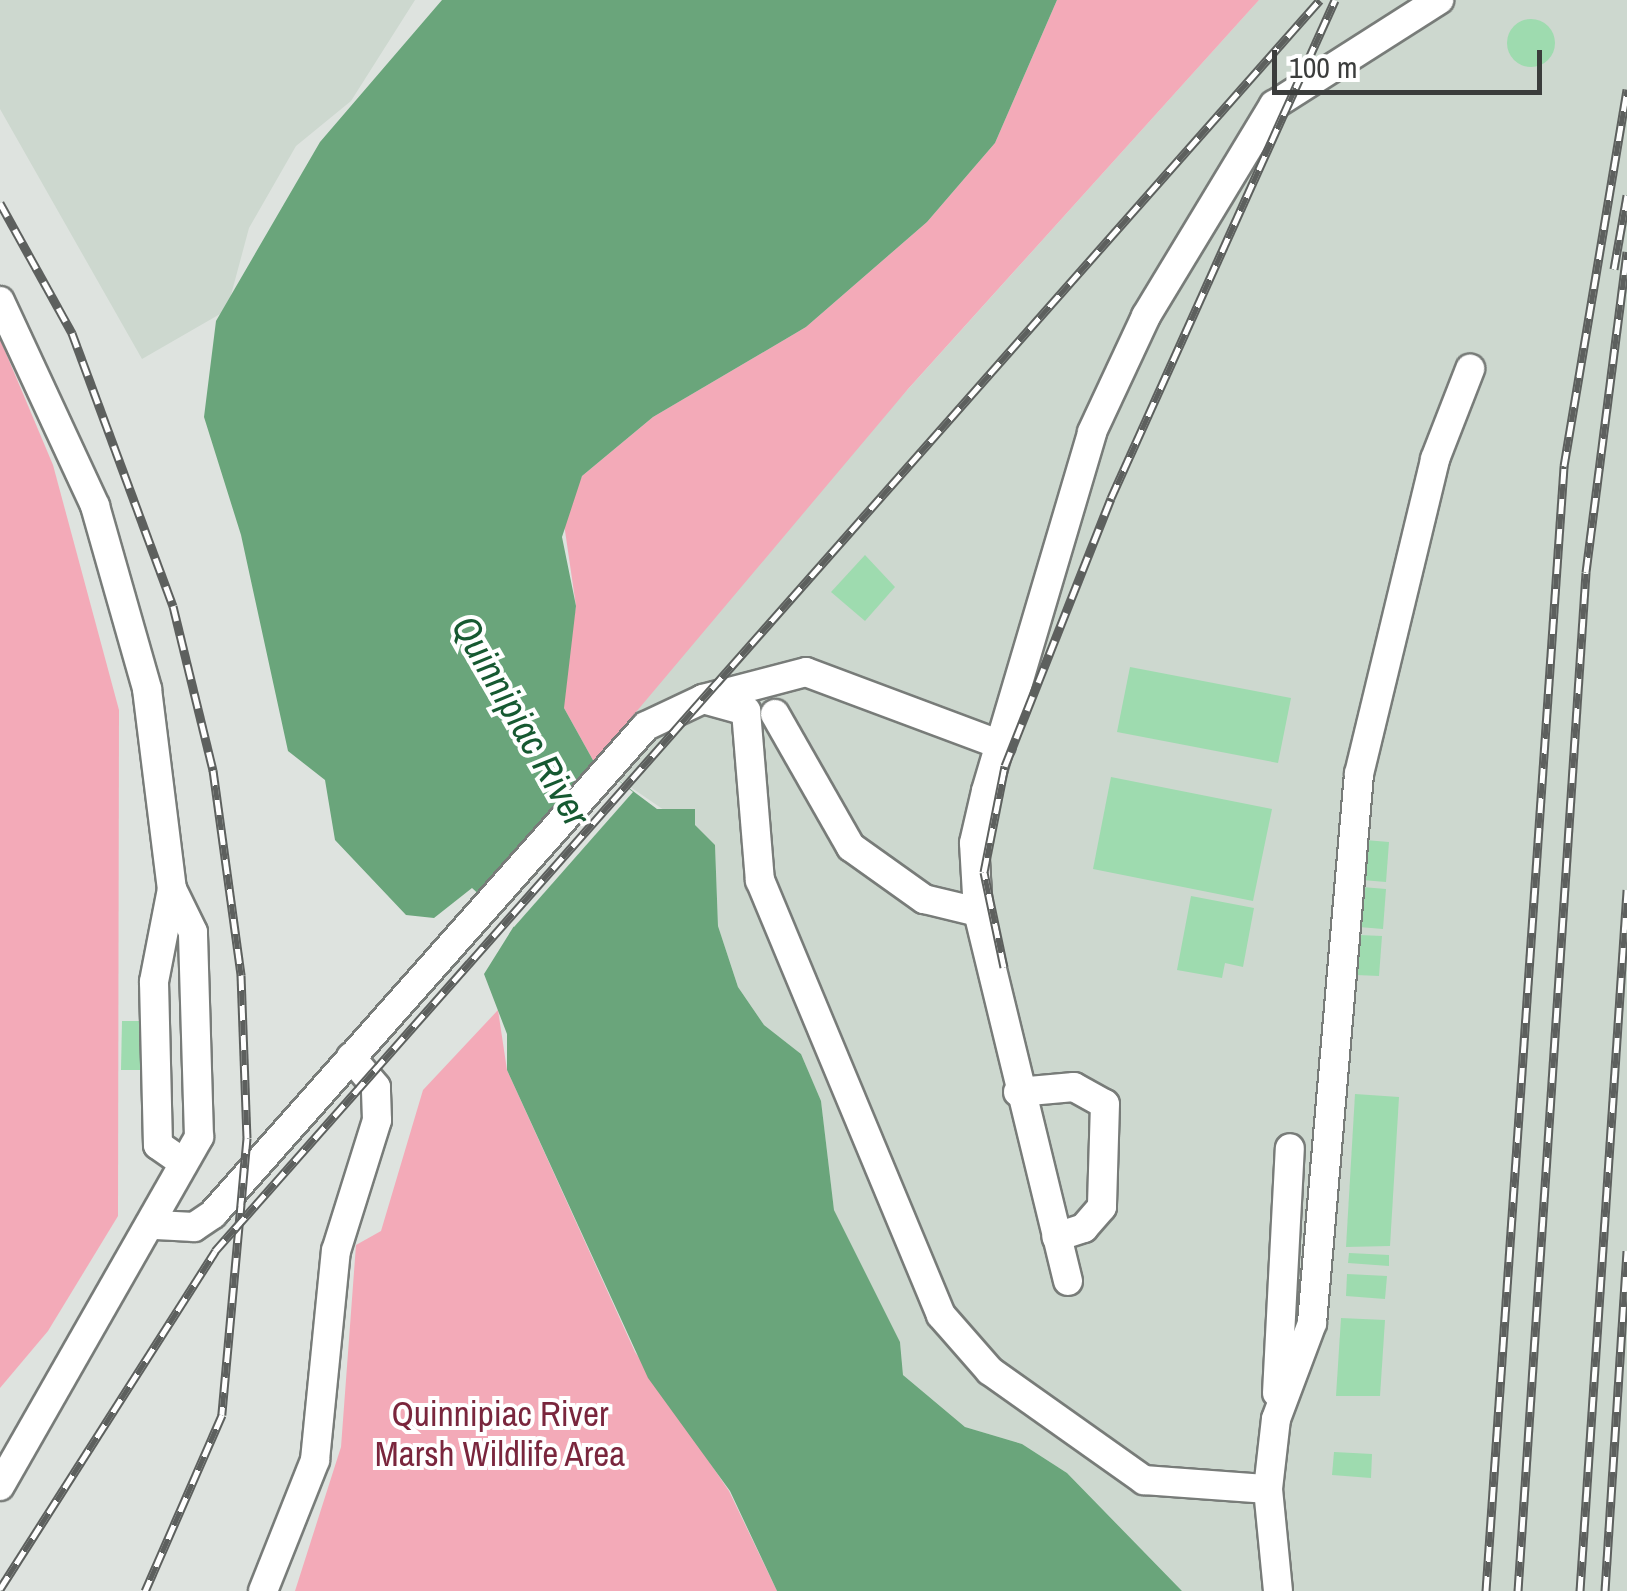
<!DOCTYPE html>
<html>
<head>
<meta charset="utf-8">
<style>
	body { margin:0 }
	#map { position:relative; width:1627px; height:1591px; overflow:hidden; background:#dee3df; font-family:"Archivo Narrow",sans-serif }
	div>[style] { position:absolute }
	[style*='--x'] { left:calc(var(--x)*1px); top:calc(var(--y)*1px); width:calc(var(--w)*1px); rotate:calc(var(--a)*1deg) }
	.built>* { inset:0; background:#cdd8cf }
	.green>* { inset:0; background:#f3aab8 }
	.water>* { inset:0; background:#6aa57b }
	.pier>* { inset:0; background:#dee3df }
	.building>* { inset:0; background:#9edbaf }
	.round { border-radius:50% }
	.roads { filter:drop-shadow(2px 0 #787c79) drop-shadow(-2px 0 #787c79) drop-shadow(0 2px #787c79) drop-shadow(0 -2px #787c79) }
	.minor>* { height:28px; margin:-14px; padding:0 14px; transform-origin:14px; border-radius:14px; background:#fff }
	.rail>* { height:9px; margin-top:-4.5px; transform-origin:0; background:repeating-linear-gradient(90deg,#fff 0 15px,#5d605e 0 30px); box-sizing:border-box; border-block:2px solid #5d605e }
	span { translate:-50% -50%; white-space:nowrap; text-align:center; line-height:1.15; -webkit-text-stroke:8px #fff; paint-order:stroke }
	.park-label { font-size:35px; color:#7a263d }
	.water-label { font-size:38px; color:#165931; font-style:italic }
	.scale { position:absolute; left:1272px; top:50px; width:270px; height:45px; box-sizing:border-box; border:5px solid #3b3d3c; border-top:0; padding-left:12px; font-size:30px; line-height:35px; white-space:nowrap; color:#3b3d3c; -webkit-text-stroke:8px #fff; paint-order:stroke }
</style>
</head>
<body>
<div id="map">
	<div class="built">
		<i style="clip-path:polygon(0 0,415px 0,351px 101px,296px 146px,249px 228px,227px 310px,142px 359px,0 109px)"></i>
		<i style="clip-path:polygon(1259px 0,1627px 0,1627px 1591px,1182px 1591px,1067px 1473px,1022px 1444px,965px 1427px,903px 1375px,900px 1342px,834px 1210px,821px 1102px,801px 1054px,764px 1025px,738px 987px,718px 926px,715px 845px,594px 762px,837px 468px)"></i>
	</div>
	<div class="green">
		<i style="clip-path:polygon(1057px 0,1259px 0,908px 389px,594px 762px,564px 708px,563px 684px,576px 606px,563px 517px,582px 476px,653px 417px,806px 327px,927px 222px,995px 143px)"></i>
		<i style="clip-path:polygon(0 339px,53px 465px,119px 710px,118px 1216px,48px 1331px,0 1388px)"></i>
		<i style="clip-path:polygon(498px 1010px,507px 1070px,635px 1352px,729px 1491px,777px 1591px,295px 1591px,341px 1447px,356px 1245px,381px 1231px,423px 1090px)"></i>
	</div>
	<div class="water">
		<i style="clip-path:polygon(442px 0,1057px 0,995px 143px,927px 222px,806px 327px,653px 417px,582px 476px,562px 537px,576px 606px,564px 708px,594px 762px,657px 809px,695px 809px,695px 825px,715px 845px,718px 926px,738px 987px,764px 1025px,801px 1054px,821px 1101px,834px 1210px,900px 1342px,903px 1375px,965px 1427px,1022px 1444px,1067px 1473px,1182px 1591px,777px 1591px,730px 1491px,648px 1378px,507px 1070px,507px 1034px,484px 974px,514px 926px,472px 888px,434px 918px,406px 915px,335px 840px,325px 780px,288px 751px,241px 535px,204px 417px,216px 321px,320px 142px)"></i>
	</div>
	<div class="pier">
		<i style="clip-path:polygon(601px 767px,633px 792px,514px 927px,486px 900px)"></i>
	</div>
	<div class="building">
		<i class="round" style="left:1507px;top:19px;width:48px;height:48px"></i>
		<i style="clip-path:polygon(865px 555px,895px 587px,865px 621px,831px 592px)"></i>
		<i style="clip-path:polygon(1130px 667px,1291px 698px,1278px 763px,1117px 732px)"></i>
		<i style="clip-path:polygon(1111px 777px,1272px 809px,1253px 901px,1093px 869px)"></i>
		<i style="clip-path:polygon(1365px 840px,1389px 842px,1386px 882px,1362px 880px)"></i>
		<i style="clip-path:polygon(1362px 887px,1386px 889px,1383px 929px,1359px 927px)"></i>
		<i style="clip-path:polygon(1191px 896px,1254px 908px,1243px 967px,1225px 963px,1222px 978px,1177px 970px)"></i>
		<i style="clip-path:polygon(1359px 935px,1382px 936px,1379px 976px,1356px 975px)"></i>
		<i style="clip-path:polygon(122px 1021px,144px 1021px,143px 1070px,121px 1070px)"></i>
		<i style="clip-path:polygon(1355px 1094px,1399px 1097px,1390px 1246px,1346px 1247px)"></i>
		<i style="clip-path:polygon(1349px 1253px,1389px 1255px,1389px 1266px,1348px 1263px)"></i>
		<i style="clip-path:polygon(1347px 1274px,1387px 1276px,1385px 1299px,1346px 1296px)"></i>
		<i style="clip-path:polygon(1341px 1318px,1385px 1320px,1380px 1396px,1336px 1396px)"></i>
		<i style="clip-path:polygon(1334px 1452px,1372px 1454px,1371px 1478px,1332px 1475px)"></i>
	</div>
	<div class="roads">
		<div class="minor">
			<i style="--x:0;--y:301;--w:226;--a:65.1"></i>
			<i style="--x:95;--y:506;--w:190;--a:74.1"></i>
			<i style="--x:147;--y:689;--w:202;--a:82.9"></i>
			<i style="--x:172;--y:889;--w:95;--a:101"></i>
			<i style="--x:154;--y:982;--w:163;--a:88.6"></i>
			<i style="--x:158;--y:1145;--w:28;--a:35"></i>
			<i style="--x:775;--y:714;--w:153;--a:60.3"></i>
			<i style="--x:851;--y:847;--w:90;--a:35.5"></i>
			<i style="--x:924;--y:899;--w:56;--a:13.5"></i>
			<i style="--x:1001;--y:745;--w:208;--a:-159.5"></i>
			<i style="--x:806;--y:672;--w:106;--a:165.3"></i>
			<i style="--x:703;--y:699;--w:45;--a:15.6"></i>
			<i style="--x:746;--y:711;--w:170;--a:85.3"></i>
			<i style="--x:760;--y:880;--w:471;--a:67.4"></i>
			<i style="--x:941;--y:1315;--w:74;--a:48.8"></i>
			<i style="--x:990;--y:1371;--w:189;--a:35.3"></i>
			<i style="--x:1144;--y:1480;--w:124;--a:4.2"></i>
			<i style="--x:1268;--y:1489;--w:102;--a:84.4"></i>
			<i style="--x:1018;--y:1092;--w:56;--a:-5.1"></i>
			<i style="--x:1074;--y:1087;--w:35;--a:29"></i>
			<i style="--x:1105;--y:1104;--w:103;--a:91.7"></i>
			<i style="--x:1102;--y:1207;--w:28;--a:131"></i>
			<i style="--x:1084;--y:1228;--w:29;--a:162"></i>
			<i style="--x:156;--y:1225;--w:38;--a:3"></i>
			<i style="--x:194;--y:1227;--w:23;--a:-34"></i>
			<i style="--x:213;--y:1214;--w:652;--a:-48.42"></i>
			<i style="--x:646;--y:726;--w:63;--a:-25.3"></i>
			<i style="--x:1068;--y:1281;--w:380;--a:-103.7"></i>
			<i style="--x:978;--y:912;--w:69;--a:-93.3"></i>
			<i style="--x:974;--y:843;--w:53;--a:-77"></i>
			<i style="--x:986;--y:791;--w:374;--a:-73.5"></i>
			<i style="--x:1092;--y:432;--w:128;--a:-65"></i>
			<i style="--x:1146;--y:316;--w:247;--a:-58.8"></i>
			<i style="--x:1274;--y:105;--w:196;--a:-32.5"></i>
			<i style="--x:1277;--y:1393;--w:245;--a:-87"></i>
			<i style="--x:0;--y:1486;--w:402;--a:-60.3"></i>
			<i style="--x:199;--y:1137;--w:205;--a:-91.7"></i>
			<i style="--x:193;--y:932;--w:48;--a:-116"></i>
			<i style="--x:1268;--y:1489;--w:70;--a:-83.5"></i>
			<i style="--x:1276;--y:1419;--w:103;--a:-69.4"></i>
			<i style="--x:1312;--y:1323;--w:551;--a:-85.11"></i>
			<i style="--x:1359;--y:774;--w:324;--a:-76.4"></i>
			<i style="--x:1435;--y:459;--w:97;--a:-68.7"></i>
			<i style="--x:263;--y:1591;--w:141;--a:-68.3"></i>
			<i style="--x:315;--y:1460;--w:210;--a:-84.3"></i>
			<i style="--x:336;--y:1251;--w:137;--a:-72.6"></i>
			<i style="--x:377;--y:1120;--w:33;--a:-92"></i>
			<i style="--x:376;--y:1087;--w:39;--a:-130"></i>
		</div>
	</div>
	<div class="rail">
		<i style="--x:0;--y:203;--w:149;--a:61"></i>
		<i style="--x:72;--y:333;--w:291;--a:69.7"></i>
		<i style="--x:173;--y:606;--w:169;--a:76.3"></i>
		<i style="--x:213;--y:770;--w:207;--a:82.2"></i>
		<i style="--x:241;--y:975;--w:163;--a:87.9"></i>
		<i style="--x:247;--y:1138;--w:278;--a:95.2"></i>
		<i style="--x:222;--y:1415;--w:192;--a:113.6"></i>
		<i style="--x:1614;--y:269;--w:75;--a:-80"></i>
		<i style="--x:1004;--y:967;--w:97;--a:-101.9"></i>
		<i style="--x:984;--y:872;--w:108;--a:-78.8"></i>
		<i style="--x:1005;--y:766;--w:288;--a:-68.4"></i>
		<i style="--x:1111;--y:498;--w:546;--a:-65.78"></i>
		<i style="--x:0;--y:1589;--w:401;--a:-57.5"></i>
		<i style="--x:215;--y:1251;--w:1669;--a:-48.55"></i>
		<i style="--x:1486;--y:1591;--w:1128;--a:-86.03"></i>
		<i style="--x:1564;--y:466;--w:382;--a:-80.5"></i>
		<i style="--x:1518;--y:1591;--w:1021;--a:-86.18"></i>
		<i style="--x:1586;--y:572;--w:323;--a:-82.7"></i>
		<i style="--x:1580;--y:1591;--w:703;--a:-86.16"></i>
		<i style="--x:1605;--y:1591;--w:341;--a:-86.3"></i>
	</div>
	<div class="park-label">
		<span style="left:500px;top:1434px">Quinnipiac River<br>Marsh Wildlife Area</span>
	</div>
	<div class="water-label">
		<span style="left:521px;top:721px;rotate:60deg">Quinnipiac River</span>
	</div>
	<div class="scale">100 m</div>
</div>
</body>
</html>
